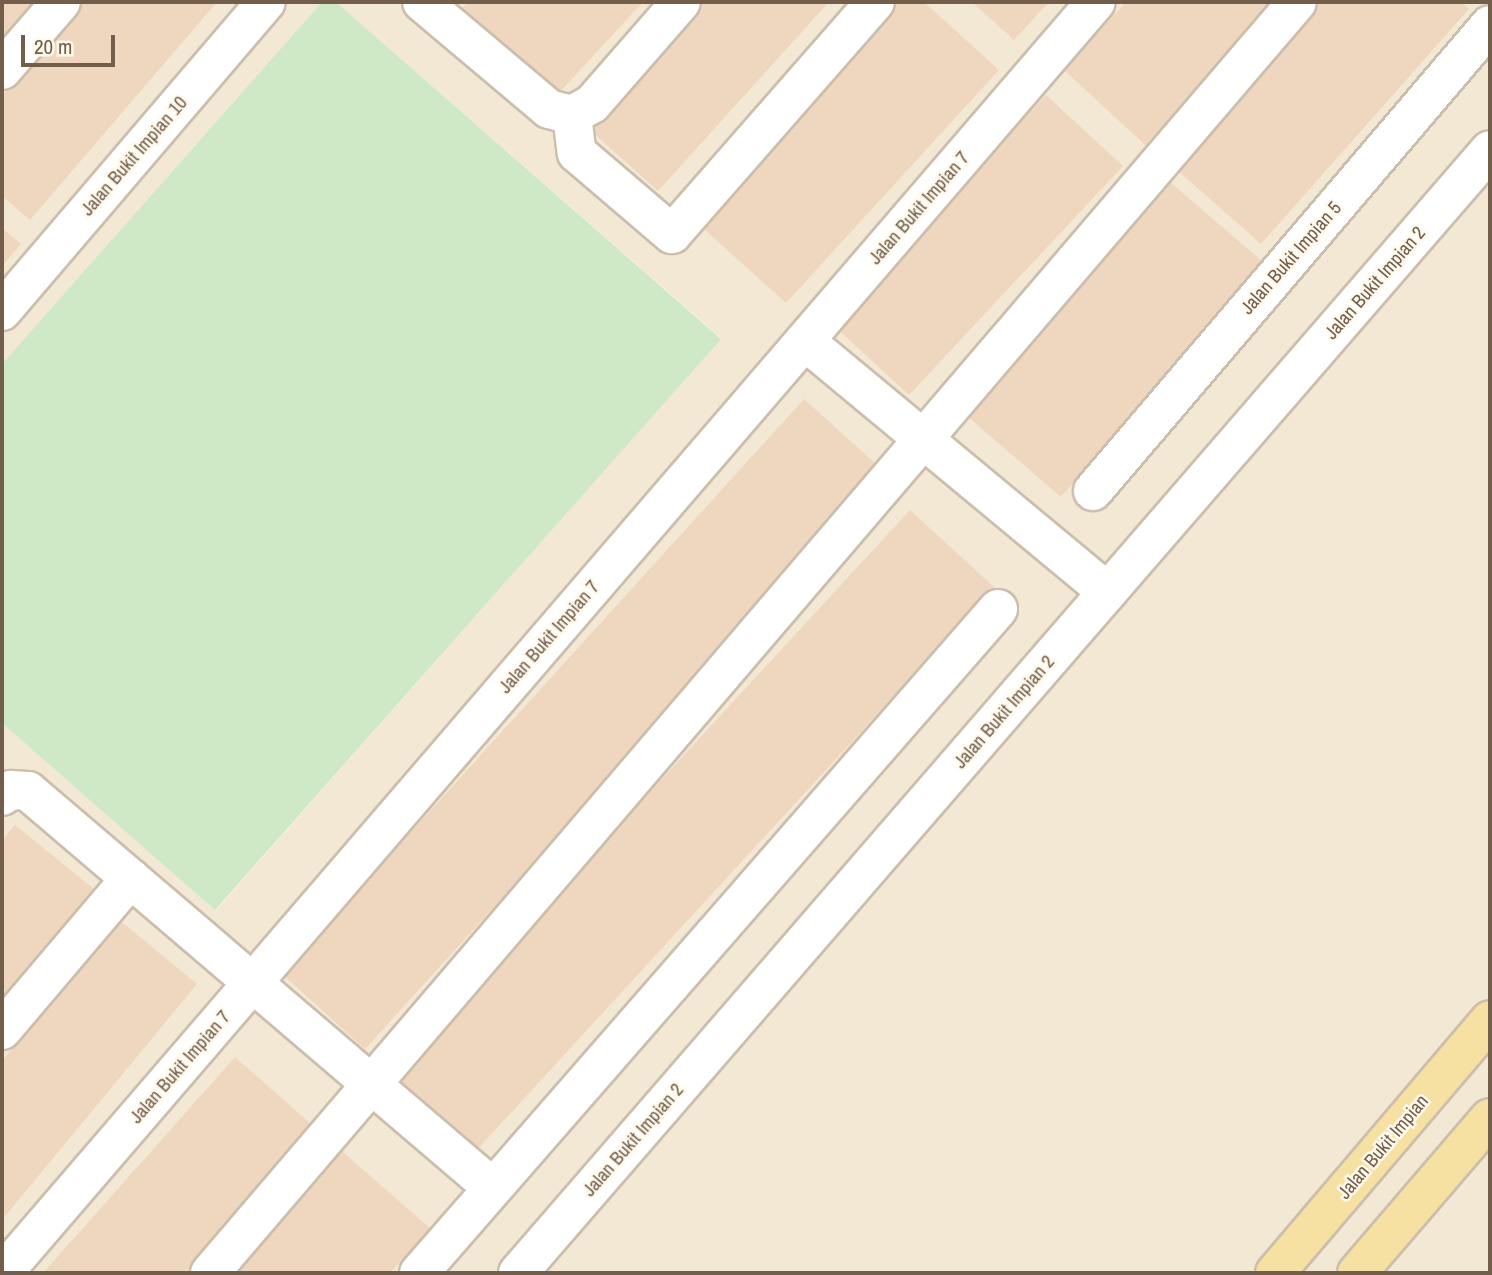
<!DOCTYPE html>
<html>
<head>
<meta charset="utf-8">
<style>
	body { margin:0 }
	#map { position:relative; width:1492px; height:1275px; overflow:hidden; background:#fbf5e6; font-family:"Archivo Narrow",sans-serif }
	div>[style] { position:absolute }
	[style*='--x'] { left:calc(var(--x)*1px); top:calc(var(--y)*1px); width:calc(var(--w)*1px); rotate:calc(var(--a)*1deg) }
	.residential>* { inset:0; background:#f2e8d4 }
	.green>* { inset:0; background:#cfe8c5 }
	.building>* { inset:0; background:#efd7bf }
	.roads { filter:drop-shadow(2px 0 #ccbead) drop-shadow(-2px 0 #ccbead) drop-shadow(0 2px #ccbead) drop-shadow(0 -2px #ccbead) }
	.minor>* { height:38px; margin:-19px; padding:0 19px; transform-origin:19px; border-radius:19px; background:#fff }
	.major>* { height:38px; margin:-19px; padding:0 19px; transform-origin:19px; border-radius:19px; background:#f6e0a2 }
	span { translate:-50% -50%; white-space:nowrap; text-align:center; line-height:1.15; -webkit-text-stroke:5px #fef9ec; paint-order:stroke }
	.street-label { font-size:19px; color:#735e4c }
	.frame { position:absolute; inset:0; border:4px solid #735e4c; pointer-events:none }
	.scale { position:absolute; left:21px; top:35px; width:94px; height:32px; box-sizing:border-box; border:4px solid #735e4c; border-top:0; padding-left:9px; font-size:21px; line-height:24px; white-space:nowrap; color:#735e4c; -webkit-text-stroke:5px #fef9ec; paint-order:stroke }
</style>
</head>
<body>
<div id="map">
	<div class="residential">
		<i style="clip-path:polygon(2px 2px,322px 2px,2px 364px)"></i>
		<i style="clip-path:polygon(336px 2px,1490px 2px,1490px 1273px,2px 1273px,2px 723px,216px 910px,721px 338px)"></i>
	</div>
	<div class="green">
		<i style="clip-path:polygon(322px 2px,336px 2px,721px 339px,215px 910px,2px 723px,2px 364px)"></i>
	</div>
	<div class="building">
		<i style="clip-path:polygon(2px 2px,36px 2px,2px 43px)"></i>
		<i style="clip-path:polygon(82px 2px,217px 2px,30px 220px,2px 196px,2px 96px)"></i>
		<i style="clip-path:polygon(468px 2px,643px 2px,546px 107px,451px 20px)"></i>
		<i style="clip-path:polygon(688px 2px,829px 2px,658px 191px,580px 121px)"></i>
		<i style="clip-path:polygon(895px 2px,924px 2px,999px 70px,786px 303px,695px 221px)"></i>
		<i style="clip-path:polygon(972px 2px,1049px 2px,1014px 40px)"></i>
		<i style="clip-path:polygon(1126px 2px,1278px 2px,1145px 145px,1063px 69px)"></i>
		<i style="clip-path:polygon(1310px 2px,1461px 2px,1469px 9px,1261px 244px,1168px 162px)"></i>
		<i style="clip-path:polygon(1046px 95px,1123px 166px,909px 395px,832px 324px)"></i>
		<i style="clip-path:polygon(1169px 181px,1264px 263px,1061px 497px,966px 415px)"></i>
		<i style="clip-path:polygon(2px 228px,21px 244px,2px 266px)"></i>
		<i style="clip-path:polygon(804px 399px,887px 474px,365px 1049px,282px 974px)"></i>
		<i style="clip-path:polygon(910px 510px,994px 587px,473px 1154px,388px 1076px)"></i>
		<i style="clip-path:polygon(15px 825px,94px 889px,2px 1000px,2px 840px)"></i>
		<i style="clip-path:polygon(118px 919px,197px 984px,2px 1220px,2px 1061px)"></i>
		<i style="clip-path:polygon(235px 1057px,320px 1132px,195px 1273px,43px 1273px)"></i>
		<i style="clip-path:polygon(338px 1148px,430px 1228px,390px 1273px,228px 1273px)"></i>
	</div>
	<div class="roads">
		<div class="minor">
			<i style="--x:422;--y:2;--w:166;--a:40.1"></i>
			<i style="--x:549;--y:109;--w:24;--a:15"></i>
			<i style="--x:2;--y:70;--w:90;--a:-49.1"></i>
			<i style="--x:572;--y:115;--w:38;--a:83"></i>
			<i style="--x:577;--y:153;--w:125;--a:40.5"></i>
			<i style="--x:672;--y:234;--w:308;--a:-48.8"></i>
			<i style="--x:572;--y:115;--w:23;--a:-29"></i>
			<i style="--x:592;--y:104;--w:135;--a:-48.9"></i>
			<i style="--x:2;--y:311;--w:406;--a:-49.5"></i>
			<i style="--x:805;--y:341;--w:393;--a:39.7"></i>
			<i style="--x:1093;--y:491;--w:612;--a:-49.57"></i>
			<i style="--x:2;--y:796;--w:11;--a:-34"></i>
			<i style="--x:11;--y:790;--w:17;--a:3"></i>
			<i style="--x:28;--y:791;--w:611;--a:40.49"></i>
			<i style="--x:2;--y:1030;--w:199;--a:-49.7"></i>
			<i style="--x:3;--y:1273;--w:1676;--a:-49.31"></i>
			<i style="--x:210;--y:1273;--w:1672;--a:-49.46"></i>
			<i style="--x:419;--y:1273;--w:881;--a:-48.91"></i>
			<i style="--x:518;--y:1273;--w:1485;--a:-49.12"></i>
		</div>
		<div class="major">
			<i style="--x:1275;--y:1273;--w:332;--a:-49.6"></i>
			<i style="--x:1357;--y:1273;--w:204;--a:-49.4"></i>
		</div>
	</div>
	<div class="street-label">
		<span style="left:134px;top:156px;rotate:-49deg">Jalan Bukit Impian 10</span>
		<span style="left:919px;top:208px;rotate:-49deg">Jalan Bukit Impian 7</span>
		<span style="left:1291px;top:258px;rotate:-49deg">Jalan Bukit Impian 5</span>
		<span style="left:1375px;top:283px;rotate:-49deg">Jalan Bukit Impian 2</span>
		<span style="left:549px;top:637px;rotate:-49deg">Jalan Bukit Impian 7</span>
		<span style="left:1004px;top:712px;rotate:-49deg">Jalan Bukit Impian 2</span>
		<span style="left:180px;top:1067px;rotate:-49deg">Jalan Bukit Impian 7</span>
		<span style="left:633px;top:1140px;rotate:-49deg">Jalan Bukit Impian 2</span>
		<span style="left:1383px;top:1147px;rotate:-50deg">Jalan Bukit Impian</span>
	</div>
	<div class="frame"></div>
	<div class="scale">20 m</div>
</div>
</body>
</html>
